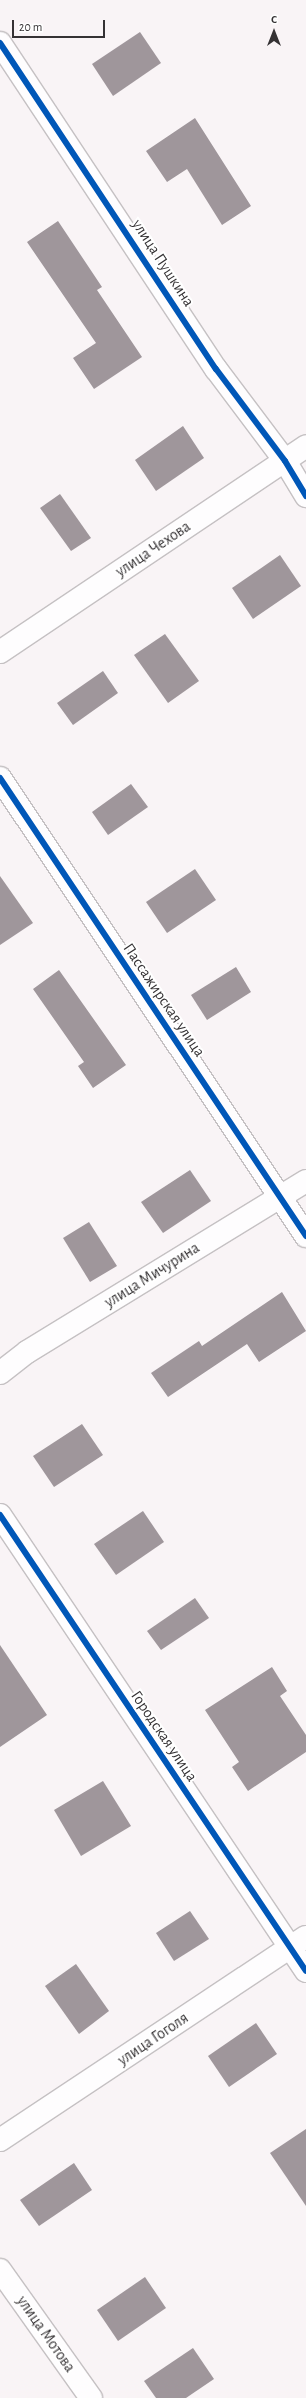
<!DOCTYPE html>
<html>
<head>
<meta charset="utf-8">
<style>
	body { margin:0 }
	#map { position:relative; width:306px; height:2398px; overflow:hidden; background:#f9f4f6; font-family:"Alegreya Sans",sans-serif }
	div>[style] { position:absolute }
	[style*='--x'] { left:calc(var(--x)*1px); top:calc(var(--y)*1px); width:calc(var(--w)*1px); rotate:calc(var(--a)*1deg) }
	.building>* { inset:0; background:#9f969b }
	.roads { filter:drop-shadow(1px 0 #c5c1c3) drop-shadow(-1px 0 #c5c1c3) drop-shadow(0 1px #c5c1c3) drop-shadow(0 -1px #c5c1c3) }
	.street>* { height:22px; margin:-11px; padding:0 11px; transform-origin:11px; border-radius:11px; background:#fefdfe }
	.secondary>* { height:22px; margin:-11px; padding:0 11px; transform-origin:11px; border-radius:11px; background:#fefdfe }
	.cycleway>* { height:6px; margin:-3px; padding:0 3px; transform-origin:3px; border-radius:3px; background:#0057b8 }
	span { translate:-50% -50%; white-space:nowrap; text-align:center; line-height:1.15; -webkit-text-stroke:4px #fff; paint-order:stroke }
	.street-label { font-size:16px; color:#353234 }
	.north { position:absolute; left:254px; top:12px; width:40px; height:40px; -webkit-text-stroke:3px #fff; paint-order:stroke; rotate:0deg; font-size:11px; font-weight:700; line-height:16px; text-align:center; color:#353234 }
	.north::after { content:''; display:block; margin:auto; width:14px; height:18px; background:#353234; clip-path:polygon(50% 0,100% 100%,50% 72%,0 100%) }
	.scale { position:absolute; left:12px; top:20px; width:93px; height:18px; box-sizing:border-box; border:2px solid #353234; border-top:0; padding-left:5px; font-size:12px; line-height:14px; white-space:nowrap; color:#353234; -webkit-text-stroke:3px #fff; paint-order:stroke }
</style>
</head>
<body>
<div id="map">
	<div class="building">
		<i style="clip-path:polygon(140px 32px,161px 63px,113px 96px,92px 64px)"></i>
		<i style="clip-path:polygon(195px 118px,251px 206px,222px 225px,187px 169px,167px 182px,146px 151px)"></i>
		<i style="clip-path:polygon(58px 221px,102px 287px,97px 290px,142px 357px,94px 389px,73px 358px,96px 343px,27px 242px)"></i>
		<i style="clip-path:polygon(183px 426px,204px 458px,156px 491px,135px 460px)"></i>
		<i style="clip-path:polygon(60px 494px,91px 538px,71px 551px,40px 508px)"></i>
		<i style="clip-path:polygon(280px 555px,301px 586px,253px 619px,232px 588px)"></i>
		<i style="clip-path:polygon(165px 634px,199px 681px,168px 703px,134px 655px)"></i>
		<i style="clip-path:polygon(103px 671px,118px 693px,73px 725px,57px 703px)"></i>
		<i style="clip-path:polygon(131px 784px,148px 807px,108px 835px,92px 812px)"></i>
		<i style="clip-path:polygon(195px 869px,216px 900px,167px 933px,146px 902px)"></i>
		<i style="clip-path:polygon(0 876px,33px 923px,0 945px)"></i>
		<i style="clip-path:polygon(236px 967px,251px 992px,207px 1020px,191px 995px)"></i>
		<i style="clip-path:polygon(59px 970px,126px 1065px,93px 1088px,78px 1066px,84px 1062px,33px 989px)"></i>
		<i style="clip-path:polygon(190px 1170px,211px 1201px,163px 1233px,141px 1202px)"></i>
		<i style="clip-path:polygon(89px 1222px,117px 1266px,90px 1282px,63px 1238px)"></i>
		<i style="clip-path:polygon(282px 1292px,306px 1331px,259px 1362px,247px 1344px,168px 1397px,151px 1373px,199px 1341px,202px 1346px)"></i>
		<i style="clip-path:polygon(82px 1424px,103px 1455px,54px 1487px,33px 1456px)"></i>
		<i style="clip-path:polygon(143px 1511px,164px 1542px,116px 1575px,94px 1544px)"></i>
		<i style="clip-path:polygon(195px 1598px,209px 1618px,161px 1650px,147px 1631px)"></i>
		<i style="clip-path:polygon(0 1645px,47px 1715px,0 1747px)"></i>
		<i style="clip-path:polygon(272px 1667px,287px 1691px,280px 1696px,306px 1735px,306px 1752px,248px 1791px,232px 1767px,239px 1762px,205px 1710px)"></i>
		<i style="clip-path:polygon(103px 1781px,131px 1826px,81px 1856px,54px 1810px)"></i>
		<i style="clip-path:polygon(190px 1911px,209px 1939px,174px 1961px,156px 1933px)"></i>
		<i style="clip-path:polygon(76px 1964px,109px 2011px,79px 2034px,45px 1986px)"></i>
		<i style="clip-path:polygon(256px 2023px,277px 2054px,229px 2087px,208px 2056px)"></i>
		<i style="clip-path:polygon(306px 2129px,306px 2206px,270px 2153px)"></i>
		<i style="clip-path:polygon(74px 2163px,92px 2190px,39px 2226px,20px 2200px)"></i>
		<i style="clip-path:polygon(145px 2277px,166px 2308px,118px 2341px,97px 2310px)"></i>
		<i style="clip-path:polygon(193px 2348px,214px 2379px,186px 2398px,156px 2398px,144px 2381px)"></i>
	</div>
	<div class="roads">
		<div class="street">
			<i style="--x:0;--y:43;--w:391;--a:56.5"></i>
			<i style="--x:216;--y:369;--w:115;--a:53.1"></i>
			<i style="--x:285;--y:461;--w:41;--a:59"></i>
			<i style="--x:0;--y:652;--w:369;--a:-33.9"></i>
			<i style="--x:0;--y:778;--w:551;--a:56.25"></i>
			<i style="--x:0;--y:1373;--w:34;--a:-38"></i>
			<i style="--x:27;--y:1352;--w:327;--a:-31.5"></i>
			<i style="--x:0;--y:1515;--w:549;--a:56.14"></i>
			<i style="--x:0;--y:2270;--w:157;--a:54.6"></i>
		</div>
		<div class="secondary">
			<i style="--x:0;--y:2140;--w:367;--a:-33.6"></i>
		</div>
	</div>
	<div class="cycleway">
		<i style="--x:0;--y:43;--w:391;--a:56.5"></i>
		<i style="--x:216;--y:369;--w:115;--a:53.1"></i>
		<i style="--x:285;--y:461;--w:41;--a:59"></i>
		<i style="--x:0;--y:778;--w:551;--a:56.25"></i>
		<i style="--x:0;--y:1515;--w:549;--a:56.14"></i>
	</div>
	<div class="street-label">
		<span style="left:163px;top:263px;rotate:57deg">улица Пушкина</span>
		<span style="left:153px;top:549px;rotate:-34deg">улица Чехова</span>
		<span style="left:164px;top:1000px;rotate:56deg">Пассажирская улица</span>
		<span style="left:152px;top:1275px;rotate:-32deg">улица Мичурина</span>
		<span style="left:164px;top:1736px;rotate:56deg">Городская улица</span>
		<span style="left:153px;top:2039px;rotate:-34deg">улица Гоголя</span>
		<span style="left:46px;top:2334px;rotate:55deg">улица Мотова</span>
	</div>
	<div class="north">С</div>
	<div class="scale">20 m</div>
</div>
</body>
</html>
